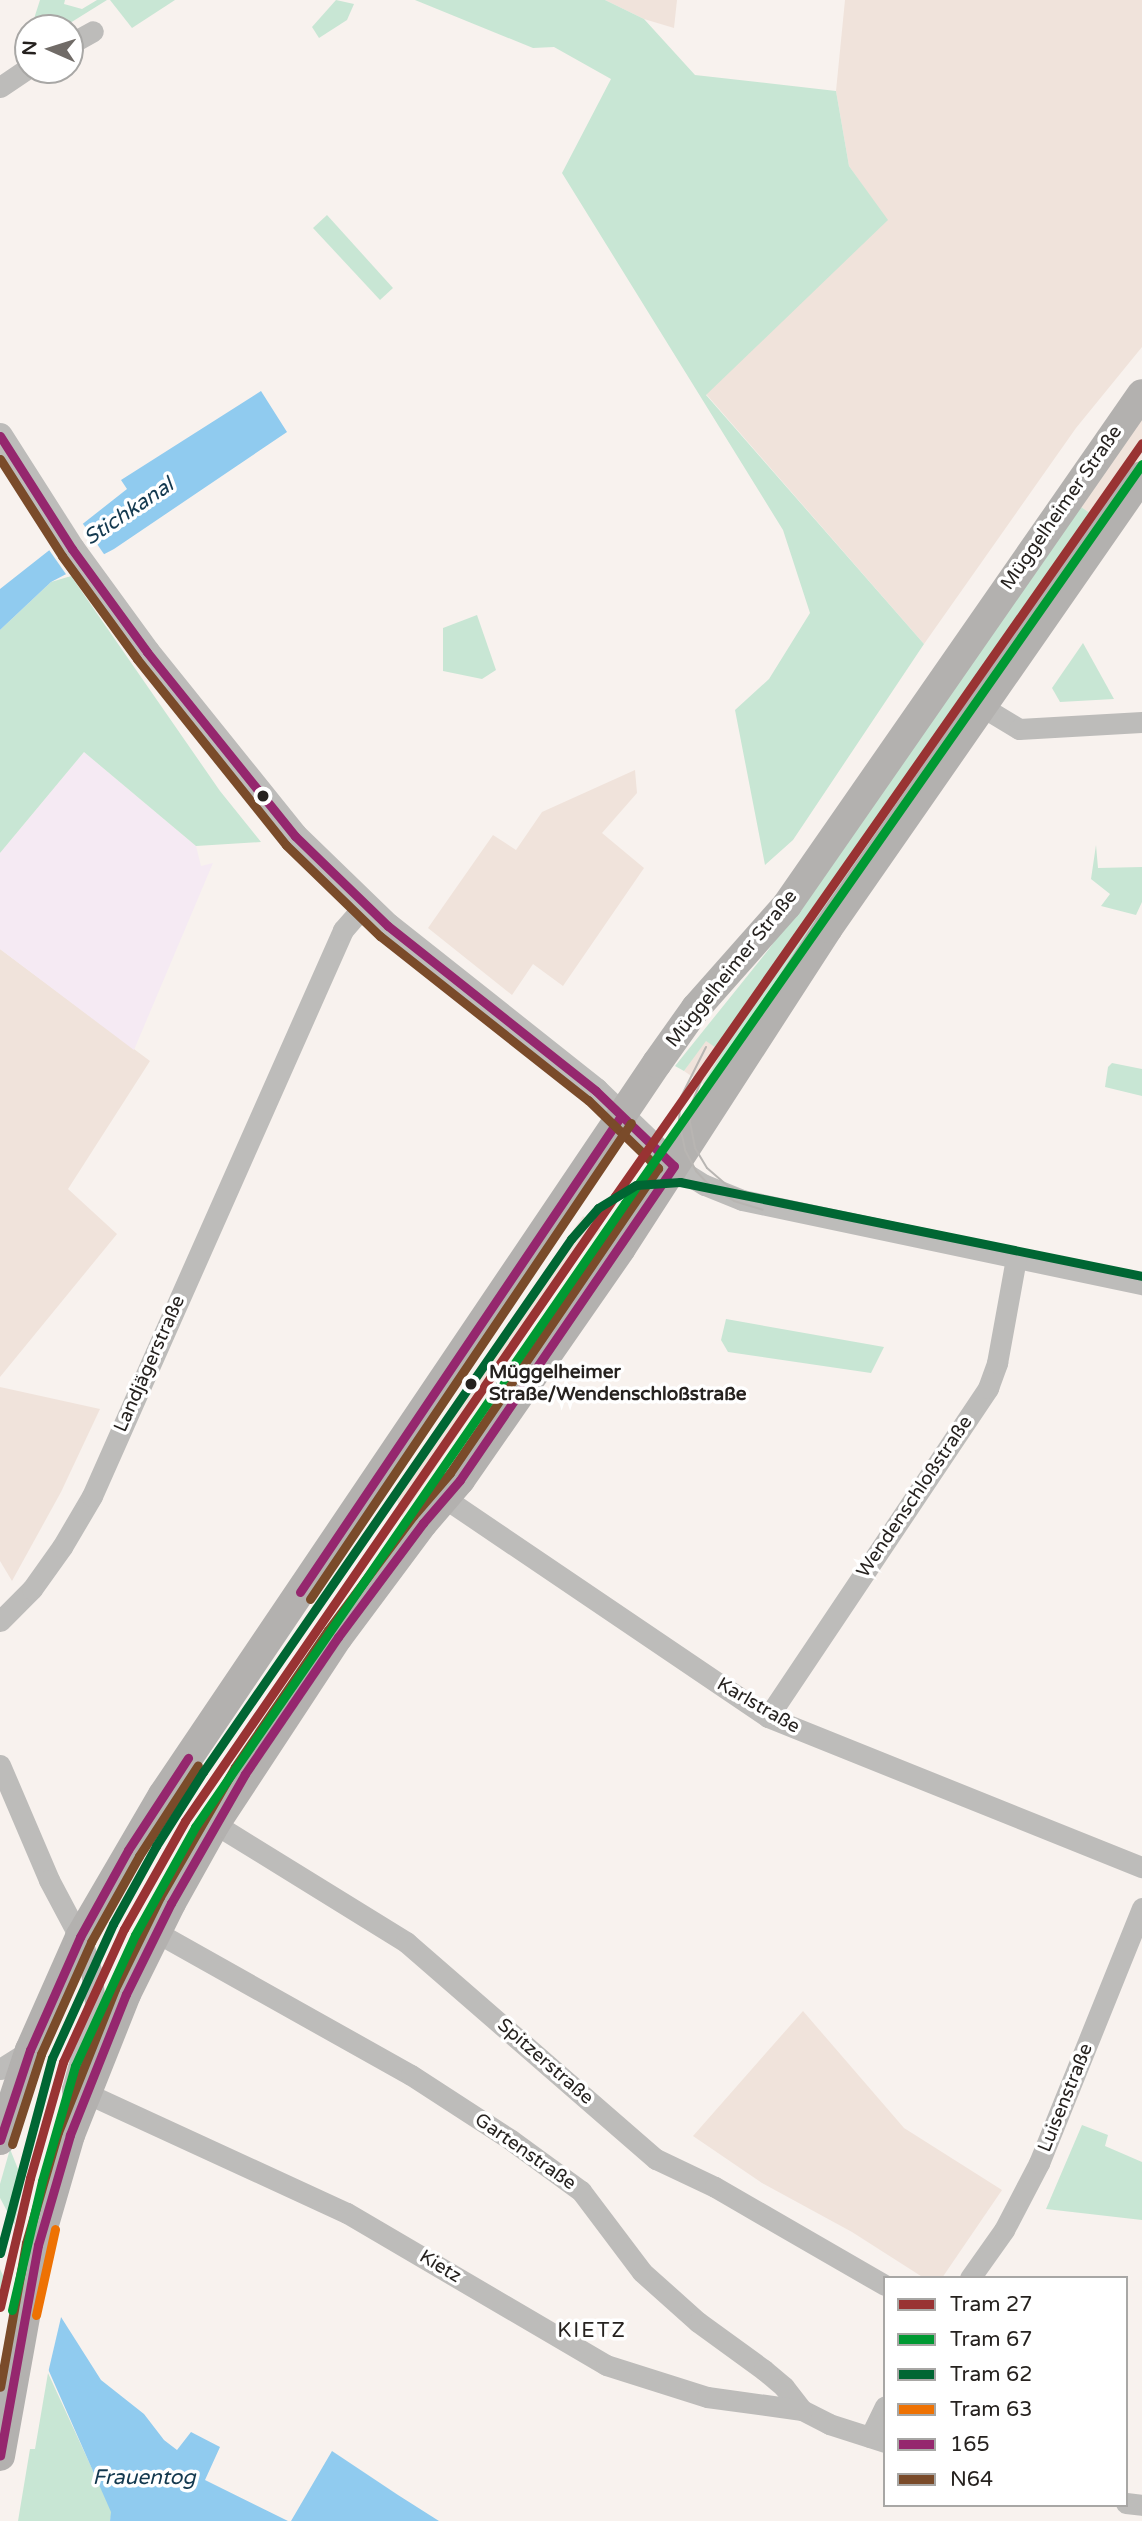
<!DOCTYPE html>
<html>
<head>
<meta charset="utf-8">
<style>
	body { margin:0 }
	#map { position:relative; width:1142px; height:2521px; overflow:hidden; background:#f8f2ee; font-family:"Varela Round",sans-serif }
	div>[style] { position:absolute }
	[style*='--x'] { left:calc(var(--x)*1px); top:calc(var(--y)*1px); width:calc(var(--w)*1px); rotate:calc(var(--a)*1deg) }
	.built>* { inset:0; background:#f0e3db }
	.industrial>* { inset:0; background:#f5eaf3 }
	.green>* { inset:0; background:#c8e6d4 }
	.water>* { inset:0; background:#90cbef }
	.pier>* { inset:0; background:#f8f2ee }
	.minor>* { height:21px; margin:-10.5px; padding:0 10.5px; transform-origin:10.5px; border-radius:10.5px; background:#bdbcba }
	.tertiary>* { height:26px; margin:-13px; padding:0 13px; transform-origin:13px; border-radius:13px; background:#bdbcba }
	.secondary>* { height:30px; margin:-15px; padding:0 15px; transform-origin:15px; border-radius:15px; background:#b3b1af }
	.tram>* { height:2px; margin:-1px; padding:0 1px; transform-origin:1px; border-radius:1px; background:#b8b5b2 }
	.bus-1>* { height:9px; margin:-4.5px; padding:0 4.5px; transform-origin:4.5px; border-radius:4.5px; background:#95276e }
	.bus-2>* { height:9px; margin:-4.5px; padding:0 4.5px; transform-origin:4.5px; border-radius:4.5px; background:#7a4b2a }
	.tram-1>* { height:9px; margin:-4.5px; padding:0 4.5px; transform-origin:4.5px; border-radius:4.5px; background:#933 }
	.tram-2>* { height:9px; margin:-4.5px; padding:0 4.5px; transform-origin:4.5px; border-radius:4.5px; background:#093 }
	.tram-3>* { height:9px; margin:-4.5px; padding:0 4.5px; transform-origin:4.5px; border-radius:4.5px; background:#063 }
	.tram-4>* { height:9px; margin:-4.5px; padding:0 4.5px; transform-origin:4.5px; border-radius:4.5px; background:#ee7203 }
	.dots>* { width:19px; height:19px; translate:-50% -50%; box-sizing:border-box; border:4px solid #fff; border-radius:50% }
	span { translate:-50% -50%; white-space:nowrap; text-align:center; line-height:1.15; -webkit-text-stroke:7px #fff; paint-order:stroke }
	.street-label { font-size:19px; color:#26221f }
	.stop-label { font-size:19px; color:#26221f; font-weight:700 }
	.left { translate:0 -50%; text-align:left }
	.water-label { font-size:21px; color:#13394f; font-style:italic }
	.neighbourhood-label { font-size:21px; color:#26221f; letter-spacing:2px }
	.legend { position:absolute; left:883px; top:2276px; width:245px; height:231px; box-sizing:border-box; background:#fff; border:2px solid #a8a7a5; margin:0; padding:9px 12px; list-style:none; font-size:21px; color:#26221f }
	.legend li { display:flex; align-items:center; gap:14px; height:35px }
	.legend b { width:35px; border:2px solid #a8a7a5 }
	.north { position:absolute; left:14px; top:14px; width:70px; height:70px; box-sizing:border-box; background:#fff; border:2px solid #a8a7a5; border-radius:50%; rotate:273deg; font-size:19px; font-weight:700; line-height:28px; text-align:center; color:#26221f }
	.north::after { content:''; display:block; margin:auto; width:24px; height:32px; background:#706b67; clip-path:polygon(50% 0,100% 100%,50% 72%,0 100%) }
</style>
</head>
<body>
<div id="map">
	<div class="built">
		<i style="clip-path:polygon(605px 0,677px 0,674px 28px,644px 19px)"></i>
		<i style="clip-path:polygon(845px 0,1142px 0,1142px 347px,1076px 428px,924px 644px,706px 394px,887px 220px,849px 166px,836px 91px)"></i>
		<i style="clip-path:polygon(1142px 413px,1142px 459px,1099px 519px,1078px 505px)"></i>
		<i style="clip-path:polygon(635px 770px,637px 793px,602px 833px,644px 868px,563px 986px,533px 964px,512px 995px,428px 928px,493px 835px,516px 850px,542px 812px)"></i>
		<i style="clip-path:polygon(0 949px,150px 1061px,68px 1189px,117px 1234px,0 1377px)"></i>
		<i style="clip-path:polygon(705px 1040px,723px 1052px,703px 1084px,684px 1071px)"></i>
		<i style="clip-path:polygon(583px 1216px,601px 1229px,580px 1255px,402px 1517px,394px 1490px)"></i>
		<i style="clip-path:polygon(0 1387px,100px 1409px,61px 1492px,12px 1581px,0 1561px)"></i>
		<i style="clip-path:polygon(803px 2011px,904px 2128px,1002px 2190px,942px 2278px,924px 2278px,852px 2232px,762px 2183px,693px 2136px)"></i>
	</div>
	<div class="industrial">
		<i style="clip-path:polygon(84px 752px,196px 846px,201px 866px,213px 863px,134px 1050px,0 949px,0 853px)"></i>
	</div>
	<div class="green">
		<i style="clip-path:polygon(40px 0,65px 0,64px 4px,82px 9px,97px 0,107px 0,62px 28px,31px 28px)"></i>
		<i style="clip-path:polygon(110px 0,175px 0,132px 28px)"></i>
		<i style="clip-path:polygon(336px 0,354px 4px,347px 20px,319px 38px,312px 27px)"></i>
		<i style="clip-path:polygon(415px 0,605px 0,644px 19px,695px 75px,836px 91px,849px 166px,888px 220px,706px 395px,924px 644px,793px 840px,765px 865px,735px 710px,769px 679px,810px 613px,783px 530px,562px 173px,611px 79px,554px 47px,533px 48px)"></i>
		<i style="clip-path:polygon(327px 215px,393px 288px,380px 300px,313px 228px)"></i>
		<i style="clip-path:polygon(1078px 505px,1099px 519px,713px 1091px,703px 1084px,722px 1052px,706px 1041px,684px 1071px,675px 1066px,769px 949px)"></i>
		<i style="clip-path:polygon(71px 576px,220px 791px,261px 842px,196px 846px,84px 752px,0 853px,0 630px,51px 582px)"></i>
		<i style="clip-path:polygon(477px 615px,496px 670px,482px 679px,443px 671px,443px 628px)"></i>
		<i style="clip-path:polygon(1083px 643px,1114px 699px,1060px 702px,1052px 688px)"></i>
		<i style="clip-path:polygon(1096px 845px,1098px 868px,1142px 867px,1142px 902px,1136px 915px,1101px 906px,1110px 894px,1091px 879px)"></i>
		<i style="clip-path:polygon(1112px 1063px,1142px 1069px,1142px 1096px,1105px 1087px,1108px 1067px)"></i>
		<i style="clip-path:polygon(726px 1319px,884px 1347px,871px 1373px,728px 1352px,721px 1340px)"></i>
		<i style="clip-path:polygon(1082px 2125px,1108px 2135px,1105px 2146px,1142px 2162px,1142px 2220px,1046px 2209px)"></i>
		<i style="clip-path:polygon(10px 2149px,18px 2169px,19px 2203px,0 2291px,0 2184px)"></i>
		<i style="clip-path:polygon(48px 2373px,112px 2512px,110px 2521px,18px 2521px,30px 2449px,35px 2449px)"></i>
	</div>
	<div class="water">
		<i style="clip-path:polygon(261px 391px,287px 432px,114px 549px,51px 582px,0 630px,0 589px,127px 489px,121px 480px)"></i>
		<i style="clip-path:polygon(0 2201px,61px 2317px,101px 2380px,144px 2414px,164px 2440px,177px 2450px,191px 2432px,220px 2447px,205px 2480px,288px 2521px,110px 2521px,111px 2512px,0 2260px)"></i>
		<i style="clip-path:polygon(332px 2451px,398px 2495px,439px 2521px,291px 2521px)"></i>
	</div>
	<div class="pier">
		<i style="clip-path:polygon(81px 521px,106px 557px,68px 577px,47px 547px)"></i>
		<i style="clip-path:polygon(0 2198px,62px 2313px,48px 2373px,0 2269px)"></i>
	</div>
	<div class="minor">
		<i style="--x:70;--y:44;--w:26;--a:-29"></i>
		<i style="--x:0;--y:87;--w:34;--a:-34"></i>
		<i style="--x:981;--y:706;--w:44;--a:31.2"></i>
		<i style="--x:1019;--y:729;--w:123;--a:-3.3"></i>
		<i style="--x:674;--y:1166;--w:36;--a:32"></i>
		<i style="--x:705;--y:1185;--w:40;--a:22"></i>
		<i style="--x:742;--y:1200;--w:409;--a:11.9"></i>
		<i style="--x:446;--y:1499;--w:389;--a:34.1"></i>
		<i style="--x:768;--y:1717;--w:403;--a:21.9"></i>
		<i style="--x:0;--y:1621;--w:45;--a:-45"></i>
		<i style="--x:32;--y:1589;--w:52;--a:-54.5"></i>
		<i style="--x:62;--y:1547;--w:59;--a:-59.5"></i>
		<i style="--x:92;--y:1496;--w:619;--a:-66.08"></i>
		<i style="--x:343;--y:930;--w:35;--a:-49"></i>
		<i style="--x:768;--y:1717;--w:396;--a:-56.2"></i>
		<i style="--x:988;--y:1388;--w:27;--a:-70"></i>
		<i style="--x:997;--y:1363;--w:107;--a:-79.7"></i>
		<i style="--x:0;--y:1765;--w:125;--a:66.9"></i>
		<i style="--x:49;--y:1880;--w:72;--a:62"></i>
		<i style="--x:83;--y:1944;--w:27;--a:73"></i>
		<i style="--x:91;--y:1970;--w:35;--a:83"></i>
		<i style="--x:95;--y:2005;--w:87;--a:105.3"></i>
		<i style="--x:72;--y:2089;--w:28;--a:86"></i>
		<i style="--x:215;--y:1824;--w:225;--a:31.7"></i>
		<i style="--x:406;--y:1942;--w:331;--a:41"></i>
		<i style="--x:656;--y:2159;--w:65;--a:25.4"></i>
		<i style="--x:715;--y:2187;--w:196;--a:30"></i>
		<i style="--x:156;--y:1932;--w:292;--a:29.3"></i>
		<i style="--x:411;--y:2075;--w:119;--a:33"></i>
		<i style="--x:511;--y:2140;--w:87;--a:36.1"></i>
		<i style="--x:581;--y:2191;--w:101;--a:53"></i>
		<i style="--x:642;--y:2272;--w:75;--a:41.8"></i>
		<i style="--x:698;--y:2322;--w:82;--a:36"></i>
		<i style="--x:764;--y:2370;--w:26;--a:40"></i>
		<i style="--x:784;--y:2387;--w:29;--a:52"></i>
		<i style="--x:802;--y:2410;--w:30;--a:27"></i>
		<i style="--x:829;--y:2424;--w:59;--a:17.8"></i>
		<i style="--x:0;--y:2069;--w:36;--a:-32"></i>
		<i style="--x:86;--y:2093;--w:287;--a:24.7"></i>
		<i style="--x:347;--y:2213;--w:300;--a:30.4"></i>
		<i style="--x:606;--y:2365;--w:106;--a:17.6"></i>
		<i style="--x:707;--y:2397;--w:96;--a:7.8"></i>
		<i style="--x:970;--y:2278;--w:59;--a:-54.7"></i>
		<i style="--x:1004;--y:2230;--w:76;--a:-62.4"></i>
		<i style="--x:1039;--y:2163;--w:275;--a:-68"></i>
		<i style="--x:870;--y:2437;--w:34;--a:-64"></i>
		<i style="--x:1126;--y:2503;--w:16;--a:7"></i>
	</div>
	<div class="tertiary">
		<i style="--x:0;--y:436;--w:134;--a:57.5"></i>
		<i style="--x:72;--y:549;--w:127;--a:53.9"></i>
		<i style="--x:147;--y:652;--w:236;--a:51.2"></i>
		<i style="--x:295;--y:836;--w:129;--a:44.1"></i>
		<i style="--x:388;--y:926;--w:265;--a:38.4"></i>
		<i style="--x:596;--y:1091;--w:108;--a:43.9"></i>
	</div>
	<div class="secondary">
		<i style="--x:0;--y:2140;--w:95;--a:-71.6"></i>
		<i style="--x:30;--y:2050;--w:124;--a:-66.1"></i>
		<i style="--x:80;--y:1937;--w:164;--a:-59.7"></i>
		<i style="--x:163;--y:1795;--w:883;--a:-55.99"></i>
		<i style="--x:657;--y:1063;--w:67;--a:-54.7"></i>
		<i style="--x:696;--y:1008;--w:137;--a:-48.5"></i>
		<i style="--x:787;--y:905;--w:622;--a:-55.21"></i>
		<i style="--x:0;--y:2456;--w:214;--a:-79.8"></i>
		<i style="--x:38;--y:2245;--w:115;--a:-73.8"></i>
		<i style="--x:70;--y:2135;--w:152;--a:-68.3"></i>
		<i style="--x:126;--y:1994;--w:102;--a:-63.7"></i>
		<i style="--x:171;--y:1903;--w:90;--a:-60.9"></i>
		<i style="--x:215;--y:1824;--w:224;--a:-56.7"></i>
		<i style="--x:338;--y:1637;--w:142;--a:-53.3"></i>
		<i style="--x:423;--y:1523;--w:57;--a:-49.3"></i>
		<i style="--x:460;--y:1480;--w:282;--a:-55.2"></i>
		<i style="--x:621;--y:1248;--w:381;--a:-57.1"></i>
		<i style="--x:828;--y:928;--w:550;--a:-55.21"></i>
	</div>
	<div class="tram">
		<i style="--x:706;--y:1047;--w:56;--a:116.6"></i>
		<i style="--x:681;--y:1097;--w:24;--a:95"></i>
		<i style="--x:679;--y:1121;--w:30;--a:78"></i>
		<i style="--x:685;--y:1150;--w:24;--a:62"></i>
		<i style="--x:696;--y:1171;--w:22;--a:47"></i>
		<i style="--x:711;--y:1187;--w:27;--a:31"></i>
		<i style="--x:734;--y:1201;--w:30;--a:17"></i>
		<i style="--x:710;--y:1060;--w:49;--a:112.9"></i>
		<i style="--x:691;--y:1105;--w:17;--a:93"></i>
		<i style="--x:690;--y:1122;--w:26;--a:79"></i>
		<i style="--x:695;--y:1148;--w:23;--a:59"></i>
		<i style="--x:707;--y:1168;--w:28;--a:41"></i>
		<i style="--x:728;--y:1186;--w:50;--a:19.9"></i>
		<i style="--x:0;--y:2294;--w:11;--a:-68"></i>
	</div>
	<div class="bus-1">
		<i style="--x:0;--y:436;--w:134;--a:57.5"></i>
		<i style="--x:72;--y:549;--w:127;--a:53.9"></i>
		<i style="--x:147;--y:652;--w:236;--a:51.2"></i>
		<i style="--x:295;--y:836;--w:129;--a:44.1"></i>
		<i style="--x:388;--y:926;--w:265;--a:38.4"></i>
		<i style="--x:596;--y:1091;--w:108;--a:43.9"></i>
		<i style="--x:674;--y:1166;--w:380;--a:124.3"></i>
		<i style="--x:460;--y:1480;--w:57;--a:130.7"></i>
		<i style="--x:423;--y:1523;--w:142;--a:126.7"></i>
		<i style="--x:338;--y:1637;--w:166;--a:124.2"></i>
		<i style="--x:245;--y:1774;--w:149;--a:119.8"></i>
		<i style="--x:171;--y:1903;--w:102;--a:116.3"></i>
		<i style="--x:126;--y:1994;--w:152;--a:111.7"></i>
		<i style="--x:70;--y:2135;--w:115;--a:106.2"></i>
		<i style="--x:38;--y:2245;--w:214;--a:100.2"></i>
		<i style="--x:300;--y:1592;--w:574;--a:-56.01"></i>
		<i style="--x:0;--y:2140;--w:95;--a:-71.6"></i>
		<i style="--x:30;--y:2050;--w:124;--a:-66.1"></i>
		<i style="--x:80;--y:1937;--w:99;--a:-61.1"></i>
		<i style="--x:128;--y:1850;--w:110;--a:-56.9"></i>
	</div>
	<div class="bus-2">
		<i style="--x:0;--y:459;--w:115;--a:57.4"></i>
		<i style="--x:62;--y:556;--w:127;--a:53.9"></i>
		<i style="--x:137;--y:659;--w:238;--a:51.3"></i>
		<i style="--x:286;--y:845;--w:131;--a:44.1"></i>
		<i style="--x:380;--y:936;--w:265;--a:38.3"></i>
		<i style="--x:588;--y:1100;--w:98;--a:44.2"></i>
		<i style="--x:658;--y:1168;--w:369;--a:124.3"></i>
		<i style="--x:450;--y:1473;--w:57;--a:130.7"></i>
		<i style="--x:413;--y:1516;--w:142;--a:126.7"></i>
		<i style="--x:328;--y:1630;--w:166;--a:124.2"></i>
		<i style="--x:235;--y:1767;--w:150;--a:120"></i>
		<i style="--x:160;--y:1897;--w:102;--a:116.1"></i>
		<i style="--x:115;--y:1989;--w:154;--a:111.7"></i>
		<i style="--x:58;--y:2132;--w:116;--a:106.1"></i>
		<i style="--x:26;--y:2243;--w:146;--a:100.2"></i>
		<i style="--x:310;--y:1599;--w:574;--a:-56.01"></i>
		<i style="--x:12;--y:2144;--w:95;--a:-72.1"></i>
		<i style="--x:41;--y:2054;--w:123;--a:-65.9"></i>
		<i style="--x:91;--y:1942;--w:98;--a:-60.8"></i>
		<i style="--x:139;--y:1856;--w:108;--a:-57"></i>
	</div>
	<div class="tram-1">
		<i style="--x:0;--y:2307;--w:132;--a:-76.9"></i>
		<i style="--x:30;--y:2178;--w:121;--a:-74.1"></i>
		<i style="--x:63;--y:2062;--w:146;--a:-65.4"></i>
		<i style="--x:124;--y:1929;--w:124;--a:-60.5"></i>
		<i style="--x:185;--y:1821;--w:759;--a:-55.47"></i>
		<i style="--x:615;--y:1196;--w:919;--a:-55.01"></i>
	</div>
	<div class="tram-2">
		<i style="--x:12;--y:2310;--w:132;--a:-76.9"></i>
		<i style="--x:42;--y:2181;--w:120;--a:-74"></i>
		<i style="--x:75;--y:2066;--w:144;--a:-65.4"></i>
		<i style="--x:135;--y:1935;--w:124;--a:-60.9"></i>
		<i style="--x:195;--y:1827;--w:758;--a:-55.43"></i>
		<i style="--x:625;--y:1203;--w:902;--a:-55.02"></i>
	</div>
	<div class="tram-3">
		<i style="--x:0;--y:2253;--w:202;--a:-75.1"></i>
		<i style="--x:52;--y:2058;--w:147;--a:-65.5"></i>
		<i style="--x:113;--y:1924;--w:89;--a:-61.1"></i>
		<i style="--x:156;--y:1846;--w:88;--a:-57.6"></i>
		<i style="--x:203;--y:1772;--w:648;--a:-55.38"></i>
		<i style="--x:571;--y:1239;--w:41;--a:-48.9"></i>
		<i style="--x:598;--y:1208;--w:44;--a:-31.2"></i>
		<i style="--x:636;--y:1185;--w:44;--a:-3.9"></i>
		<i style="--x:680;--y:1182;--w:471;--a:11.5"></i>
	</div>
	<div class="tram-4">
		<i style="--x:36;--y:2315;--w:88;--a:-77.5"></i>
	</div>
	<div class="dots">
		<i style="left:263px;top:796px;background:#26221f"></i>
		<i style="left:471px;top:1384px;background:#26221f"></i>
	</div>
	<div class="street-label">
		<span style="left:1062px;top:508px;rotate:-55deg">Müggelheimer Straße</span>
		<span style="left:732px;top:969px;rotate:-51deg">Müggelheimer Straße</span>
		<span style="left:150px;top:1364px;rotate:-66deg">Landjägerstraße</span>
		<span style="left:915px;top:1497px;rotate:-56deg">Wendenschloßstraße</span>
		<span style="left:758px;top:1706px;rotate:30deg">Karlstraße</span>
		<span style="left:545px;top:2062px;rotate:41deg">Spitzerstraße</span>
		<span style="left:1066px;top:2098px;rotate:-68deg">Luisenstraße</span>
		<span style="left:525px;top:2152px;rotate:35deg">Gartenstraße</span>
		<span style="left:440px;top:2267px;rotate:31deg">Kietz</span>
	</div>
	<div class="stop-label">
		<span class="left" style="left:489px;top:1384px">Müggelheimer<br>Straße/Wendenschloßstraße</span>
	</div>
	<div class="water-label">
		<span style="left:129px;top:512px;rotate:-34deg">Stichkanal</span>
		<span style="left:144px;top:2478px">Frauentog</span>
	</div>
	<div class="neighbourhood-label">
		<span style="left:592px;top:2331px">KIETZ</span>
	</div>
	<ul class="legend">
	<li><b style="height:9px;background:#933"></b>Tram 27</li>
	<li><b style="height:9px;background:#093"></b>Tram 67</li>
	<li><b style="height:9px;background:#063"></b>Tram 62</li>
	<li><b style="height:9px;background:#ee7203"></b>Tram 63</li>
	<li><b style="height:9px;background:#95276e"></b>165</li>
	<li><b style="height:9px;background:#7a4b2a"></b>N64</li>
	</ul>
	<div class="north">N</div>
</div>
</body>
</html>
